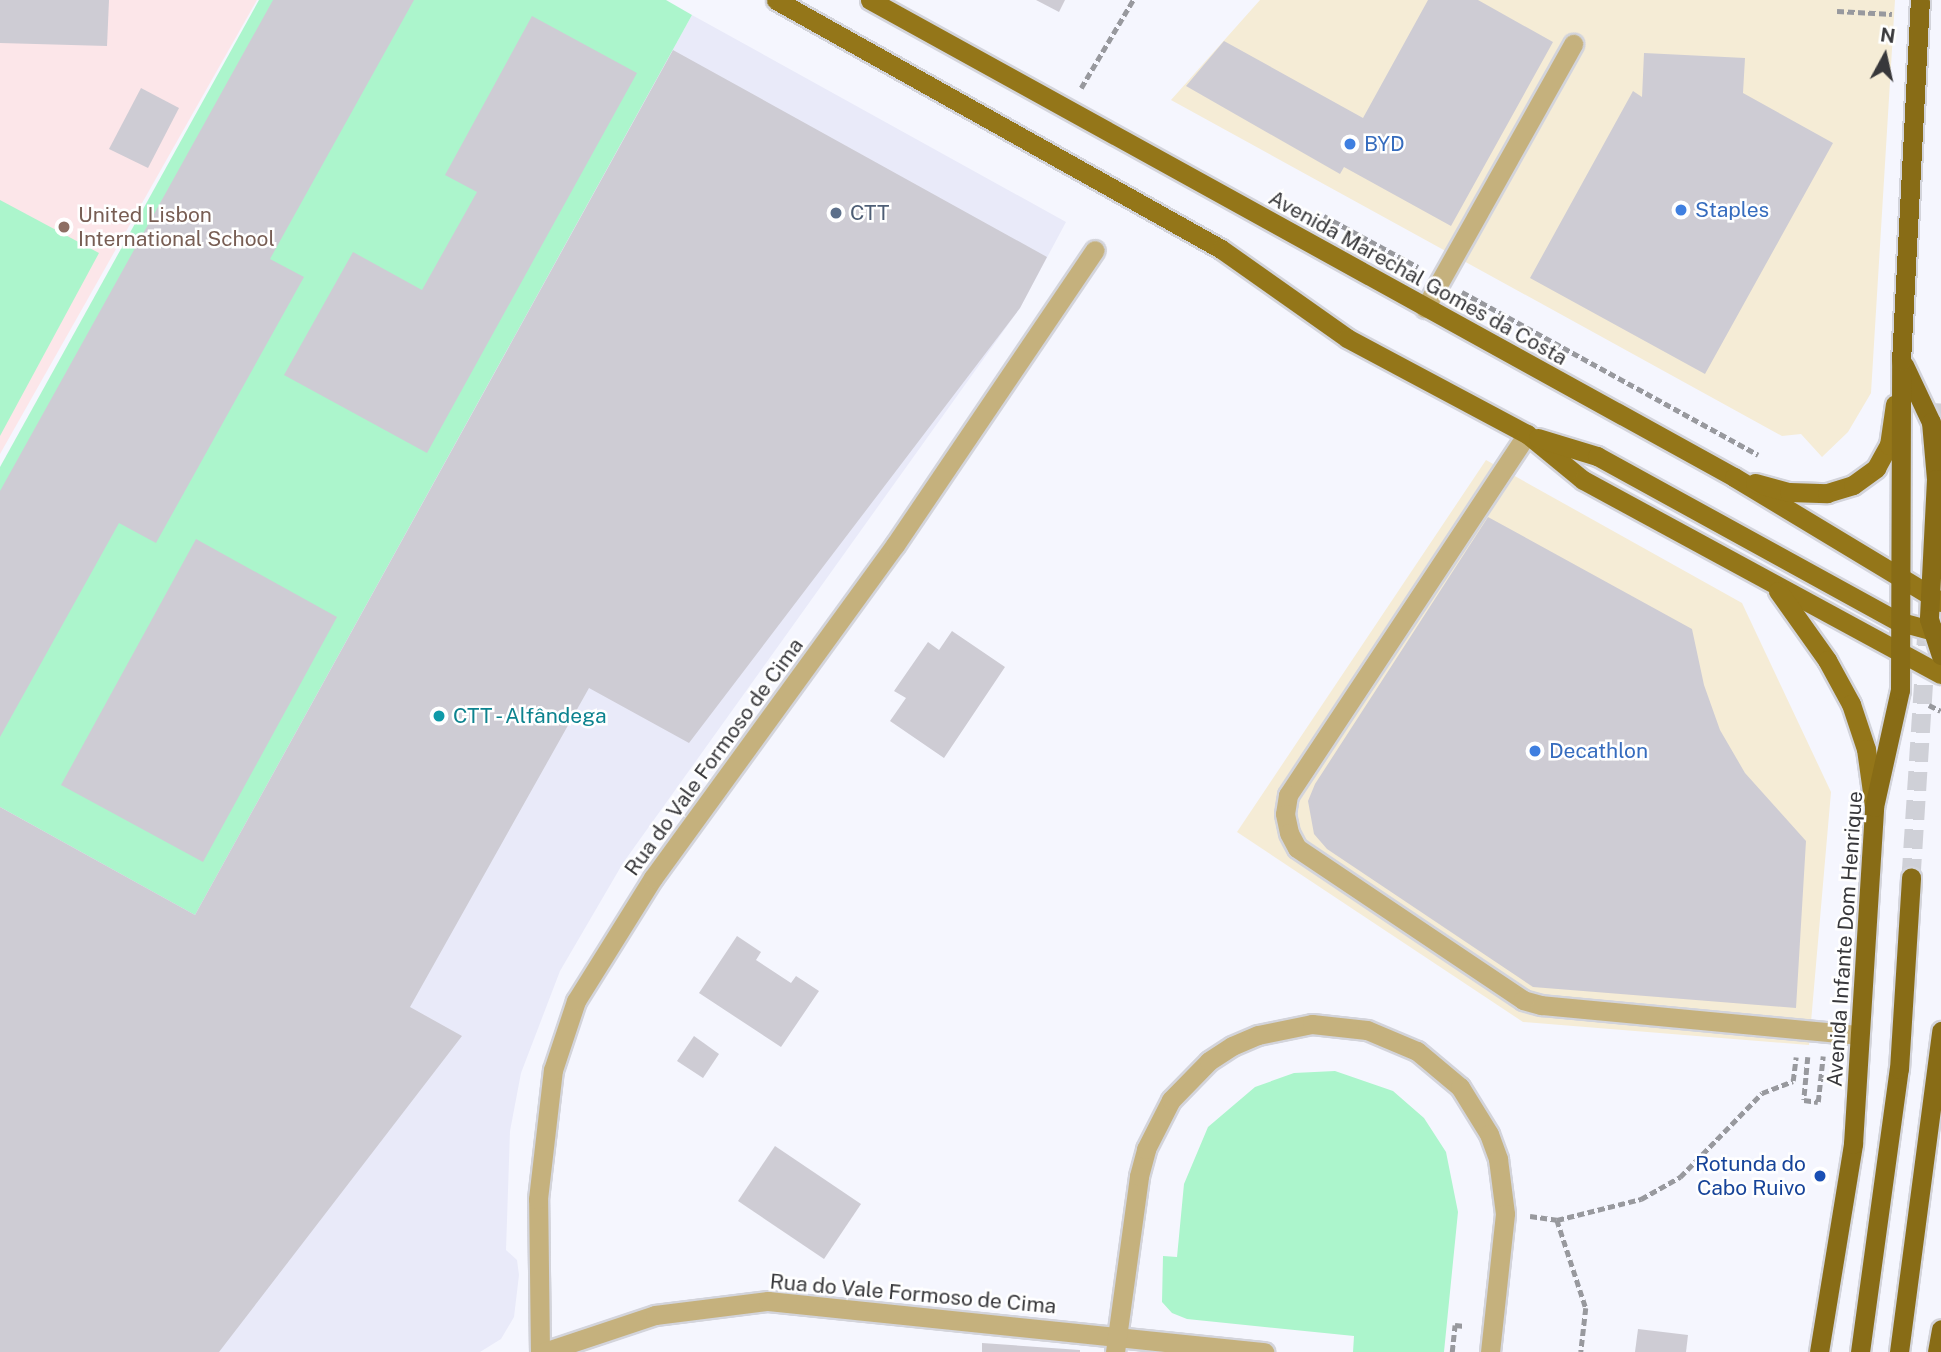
<!DOCTYPE html>
<html>
<head>
<meta charset="utf-8">
<style>
	body { margin:0 }
	#map { position:relative; width:1941px; height:1352px; overflow:hidden; background:#f5f6fe; font-family:"Public Sans",sans-serif }
	div>[style] { position:absolute }
	[style*='--x'] { left:calc(var(--x)*1px); top:calc(var(--y)*1px); width:calc(var(--w)*1px); rotate:calc(var(--a)*1deg) }
	.commercial>* { inset:0; background:#f5ecd6 }
	.built>* { inset:0; background:#e9eaf9 }
	.education>* { inset:0; background:#fce6e9 }
	.green>* { inset:0; background:#acf5cc }
	.building>* { inset:0; background:#ceccd4 }
	.trunk-tunnel>* { height:19px; margin-top:-9.5px; transform-origin:0; background:repeating-linear-gradient(90deg,#cfd0d7 0 19px,transparent 0 29px) }
	.path>* { height:4.5px; margin-top:-2.25px; transform-origin:0; background:repeating-linear-gradient(90deg,#98999e 0 7px,transparent 0 10.5px) }
	.roads { filter:drop-shadow(2px 0 #d3d4db) drop-shadow(-2px 0 #d3d4db) drop-shadow(0 2px #d3d4db) drop-shadow(0 -2px #d3d4db) }
	.service>* { height:19px; margin:-9.5px; padding:0 9.5px; transform-origin:9.5px; border-radius:9.5px; background:#c5b17d }
	.minor>* { height:19px; margin:-9.5px; padding:0 9.5px; transform-origin:9.5px; border-radius:9.5px; background:#c5b17d }
	.primary>* { height:19px; margin:-9.5px; padding:0 9.5px; transform-origin:9.5px; border-radius:9.5px; background:#947619 }
	.trunk>* { height:19px; margin:-9.5px; padding:0 9.5px; transform-origin:9.5px; border-radius:9.5px; background:#886c16 }
	.dots>* { width:19px; height:19px; translate:-50% -50%; box-sizing:border-box; border:4px solid #fff; border-radius:50% }
	span { translate:-50% -50%; white-space:nowrap; text-align:center; line-height:1.15; -webkit-text-stroke:5px #fff; paint-order:stroke }
	.shop-label { font-size:21px; color:#366cbe }
	.left { translate:0 -50%; text-align:left }
	.service-label { font-size:21px; color:#4e5e75 }
	.education-label { font-size:21px; color:#785e54 }
	.street-label { font-size:21px; color:#38383b }
	.culture-label { font-size:21px; color:#0d838f }
	.transit-label { font-size:21px; color:#164399 }
	.right { translate:-100% -50%; text-align:right }
	.north { position:absolute; left:1850px; top:21px; width:70px; height:70px; -webkit-text-stroke:5px #fff; paint-order:stroke; rotate:8deg; font-size:19px; font-weight:700; line-height:28px; text-align:center; color:#38383b }
	.north::after { content:''; display:block; margin:auto; width:24px; height:32px; background:#38383b; clip-path:polygon(50% 0,100% 100%,50% 72%,0 100%) }
</style>
</head>
<body>
<div id="map">
	<div class="commercial">
		<i style="clip-path:polygon(1260px 0,1895px 0,1871px 393px,1848px 432px,1822px 457px,1801px 434px,1782px 436px,1171px 100px)"></i>
		<i style="clip-path:polygon(1486px 460px,1742px 603px,1831px 792px,1809px 1045px,1523px 1022px,1237px 832px)"></i>
	</div>
	<div class="built">
		<i style="clip-path:polygon(692px 15px,1066px 222px,1020px 308px,623px 863px,560px 971px,521px 1073px,510px 1131px,506px 1250px,517px 1260px,519px 1275px,514px 1317px,501px 1339px,480px 1352px,0 1352px,0 807px,195px 914px)"></i>
	</div>
	<div class="education">
		<i style="clip-path:polygon(0 0,257px 0,0 454px)"></i>
	</div>
	<div class="green">
		<i style="clip-path:polygon(259px 0,666px 0,692px 15px,195px 915px,0 807px,0 467px)"></i>
		<i style="clip-path:polygon(0 200px,99px 253px,0 436px)"></i>
		<i style="clip-path:polygon(1335px 1071px,1393px 1091px,1424px 1118px,1446px 1152px,1458px 1212px,1444px 1352px,1353px 1352px,1354px 1336px,1187px 1319px,1172px 1313px,1162px 1302px,1163px 1256px,1177px 1257px,1184px 1184px,1208px 1127px,1255px 1087px,1294px 1073px)"></i>
	</div>
	<div class="building">
		<i style="clip-path:polygon(0 0,109px 0,107px 46px,0 43px)"></i>
		<i style="clip-path:polygon(273px 0,414px 0,270px 259px,304px 277px,156px 543px,119px 523px,0 737px,0 491px)"></i>
		<i style="clip-path:polygon(1036px 0,1065px 0,1059px 12px)"></i>
		<i style="clip-path:polygon(1428px 0,1478px 0,1553px 42px,1451px 226px,1344px 167px,1340px 174px,1186px 86px,1224px 41px,1363px 118px)"></i>
		<i style="clip-path:polygon(532px 16px,637px 73px,427px 453px,284px 375px,353px 252px,422px 290px,477px 192px,445px 175px)"></i>
		<i style="clip-path:polygon(673px 50px,1047px 257px,1020px 308px,689px 743px,589px 688px,410px 1007px,462px 1036px,219px 1352px,0 1352px,0 807px,195px 915px)"></i>
		<i style="clip-path:polygon(1644px 53px,1745px 58px,1743px 93px,1833px 143px,1705px 374px,1530px 278px,1633px 91px,1642px 97px)"></i>
		<i style="clip-path:polygon(141px 88px,179px 108px,148px 168px,109px 149px)"></i>
		<i style="clip-path:polygon(1488px 517px,1692px 629px,1704px 685px,1720px 730px,1745px 773px,1806px 841px,1796px 1008px,1533px 987px,1327px 849px,1314px 834px,1308px 801px,1315px 784px)"></i>
		<i style="clip-path:polygon(196px 539px,337px 617px,203px 862px,61px 785px)"></i>
		<i style="clip-path:polygon(952px 631px,1005px 667px,944px 758px,890px 721px,906px 698px,894px 691px,928px 642px,939px 650px)"></i>
		<i style="clip-path:polygon(737px 936px,761px 952px,756px 960px,791px 983px,796px 976px,819px 991px,781px 1047px,699px 993px)"></i>
		<i style="clip-path:polygon(694px 1036px,719px 1054px,703px 1078px,677px 1061px)"></i>
		<i style="clip-path:polygon(775px 1146px,861px 1204px,824px 1259px,738px 1201px)"></i>
		<i style="clip-path:polygon(1638px 1329px,1688px 1335px,1686px 1352px,1635px 1352px)"></i>
		<i style="clip-path:polygon(982px 1343px,1080px 1350px,1080px 1352px,982px 1352px)"></i>
	</div>
	<div class="trunk-tunnel">
		<i style="--x:1938;--y:444;--w:41;--a:-85.8"></i>
		<i style="--x:1911;--y:877;--w:265;--a:-86.3"></i>
	</div>
	<div class="path">
		<i style="--x:1837;--y:11;--w:55;--a:3.1"></i>
		<i style="--x:1081;--y:88;--w:102;--a:-59.4"></i>
		<i style="--x:1324;--y:216;--w:107;--a:28.5"></i>
		<i style="--x:1462;--y:292;--w:338;--a:28.8"></i>
		<i style="--x:1929;--y:705;--w:13;--a:27"></i>
		<i style="--x:1808;--y:1057;--w:43;--a:95.3"></i>
		<i style="--x:1804;--y:1100;--w:14;--a:8"></i>
		<i style="--x:1818;--y:1102;--w:46;--a:-83.8"></i>
		<i style="--x:1530;--y:1216;--w:27;--a:8"></i>
		<i style="--x:1557;--y:1220;--w:87;--a:-14"></i>
		<i style="--x:1641;--y:1199;--w:45;--a:-29.4"></i>
		<i style="--x:1680;--y:1177;--w:117;--a:-45.7"></i>
		<i style="--x:1762;--y:1093;--w:33;--a:-21"></i>
		<i style="--x:1793;--y:1081;--w:24;--a:-83"></i>
		<i style="--x:1557;--y:1220;--w:93;--a:71.8"></i>
		<i style="--x:1586;--y:1308;--w:44;--a:96.5"></i>
		<i style="--x:1452;--y:1352;--w:27;--a:-84"></i>
		<i style="--x:1455;--y:1325;--w:10;--a:6"></i>
	</div>
	<div class="roads">
		<div class="service">
			<i style="--x:1425;--y:308;--w:303;--a:-60.7"></i>
			<i style="--x:1527;--y:434;--w:433;--a:123.5"></i>
			<i style="--x:1288;--y:795;--w:19;--a:99"></i>
			<i style="--x:1285;--y:814;--w:19;--a:78"></i>
			<i style="--x:1289;--y:833;--w:17;--a:62"></i>
			<i style="--x:1297;--y:848;--w:272;--a:33.9"></i>
			<i style="--x:1523;--y:1000;--w:19;--a:16"></i>
			<i style="--x:1541;--y:1005;--w:319;--a:5.4"></i>
		</div>
		<div class="minor">
			<i style="--x:540;--y:1352;--w:153;--a:-90.7"></i>
			<i style="--x:538;--y:1199;--w:130;--a:-83.4"></i>
			<i style="--x:553;--y:1070;--w:73;--a:-71.6"></i>
			<i style="--x:576;--y:1001;--w:145;--a:-58"></i>
			<i style="--x:653;--y:878;--w:412;--a:-54"></i>
			<i style="--x:895;--y:545;--w:356;--a:-55.9"></i>
			<i style="--x:544;--y:1352;--w:117;--a:-18.4"></i>
			<i style="--x:655;--y:1315;--w:114;--a:-7.1"></i>
			<i style="--x:768;--y:1301;--w:499;--a:5.9"></i>
			<i style="--x:1115;--y:1352;--w:178;--a:-82.2"></i>
			<i style="--x:1139;--y:1176;--w:28;--a:-75"></i>
			<i style="--x:1146;--y:1149;--w:55;--a:-63"></i>
			<i style="--x:1171;--y:1100;--w:54;--a:-45.7"></i>
			<i style="--x:1209;--y:1061;--w:27;--a:-33"></i>
			<i style="--x:1232;--y:1046;--w:28;--a:-23"></i>
			<i style="--x:1258;--y:1035;--w:55;--a:-11.5"></i>
			<i style="--x:1312;--y:1024;--w:55;--a:6.2"></i>
			<i style="--x:1367;--y:1030;--w:54;--a:22.8"></i>
			<i style="--x:1417;--y:1051;--w:56;--a:39.9"></i>
			<i style="--x:1460;--y:1087;--w:55;--a:58.3"></i>
			<i style="--x:1489;--y:1134;--w:27;--a:70"></i>
			<i style="--x:1498;--y:1159;--w:55;--a:82.7"></i>
			<i style="--x:1505;--y:1214;--w:139;--a:96.2"></i>
		</div>
		<div class="primary">
			<i style="--x:776;--y:0;--w:510;--a:29.23"></i>
			<i style="--x:1221;--y:249;--w:154;--a:35.2"></i>
			<i style="--x:1347;--y:338;--w:204;--a:28.1"></i>
			<i style="--x:1527;--y:434;--w:72;--a:39.4"></i>
			<i style="--x:1583;--y:480;--w:407;--a:28.5"></i>
			<i style="--x:870;--y:0;--w:987;--a:28.9"></i>
			<i style="--x:1734;--y:477;--w:242;--a:31.1"></i>
			<i style="--x:1538;--y:438;--w:62;--a:17"></i>
			<i style="--x:1597;--y:456;--w:342;--a:28.8"></i>
			<i style="--x:1897;--y:621;--w:46;--a:15.3"></i>
			<i style="--x:1755;--y:483;--w:35;--a:15"></i>
			<i style="--x:1789;--y:492;--w:38;--a:2"></i>
			<i style="--x:1827;--y:493;--w:27;--a:-17"></i>
			<i style="--x:1853;--y:485;--w:29;--a:-36"></i>
			<i style="--x:1876;--y:468;--w:26;--a:-61"></i>
			<i style="--x:1889;--y:445;--w:41;--a:-81.7"></i>
			<i style="--x:1778;--y:591;--w:85;--a:54.6"></i>
			<i style="--x:1827;--y:660;--w:50;--a:61.4"></i>
			<i style="--x:1851;--y:704;--w:47;--a:71.6"></i>
			<i style="--x:1866;--y:749;--w:58;--a:82"></i>
		</div>
		<div class="trunk">
			<i style="--x:1904;--y:365;--w:63;--a:64.7"></i>
			<i style="--x:1931;--y:422;--w:57;--a:85"></i>
			<i style="--x:1936;--y:479;--w:140;--a:92.9"></i>
			<i style="--x:1929;--y:619;--w:38;--a:72"></i>
			<i style="--x:1819;--y:1352;--w:211;--a:-80.7"></i>
			<i style="--x:1853;--y:1144;--w:338;--a:-86.4"></i>
			<i style="--x:1874;--y:807;--w:120;--a:-77.5"></i>
			<i style="--x:1900;--y:690;--w:329;--a:-89.8"></i>
			<i style="--x:1901;--y:361;--w:361;--a:-87"></i>
			<i style="--x:1860;--y:1352;--w:286;--a:-82.2"></i>
			<i style="--x:1899;--y:1069;--w:192;--a:-86.4"></i>
			<i style="--x:1899;--y:1352;--w:324;--a:-82.5"></i>
			<i style="--x:1937;--y:1352;--w:23;--a:-80"></i>
		</div>
	</div>
	<div class="dots">
		<i style="left:1350px;top:144px;background:#3f7fe0"></i>
		<i style="left:1681px;top:210px;background:#3f7fe0"></i>
		<i style="left:836px;top:213px;background:#5c6f8a"></i>
		<i style="left:64px;top:227px;background:#8d6e63"></i>
		<i style="left:439px;top:716px;background:#0f9aa8"></i>
		<i style="left:1535px;top:751px;background:#3f7fe0"></i>
		<i style="left:1820px;top:1176px;background:#1a4fb4"></i>
	</div>
	<div class="shop-label">
		<span class="left" style="left:1364px;top:144px">BYD</span>
		<span class="left" style="left:1695px;top:210px">Staples</span>
		<span class="left" style="left:1549px;top:751px">Decathlon</span>
	</div>
	<div class="service-label">
		<span class="left" style="left:850px;top:213px">CTT</span>
	</div>
	<div class="education-label">
		<span class="left" style="left:78px;top:227px">United Lisbon<br>International School</span>
	</div>
	<div class="street-label">
		<span style="left:1418px;top:278px;rotate:29deg">Avenida Marechal Gomes da Costa</span>
		<span style="left:714px;top:757px;rotate:-54deg">Rua do Vale Formoso de Cima</span>
		<span style="left:1845px;top:939px;rotate:-86deg">Avenida Infante Dom Henrique</span>
		<span style="left:913px;top:1294px;rotate:5deg">Rua do Vale Formoso de Cima</span>
	</div>
	<div class="culture-label">
		<span class="left" style="left:453px;top:716px">CTT - Alfândega</span>
	</div>
	<div class="transit-label">
		<span class="right" style="left:1806px;top:1176px">Rotunda do<br>Cabo Ruivo</span>
	</div>
	<div class="north">N</div>
</div>
</body>
</html>
